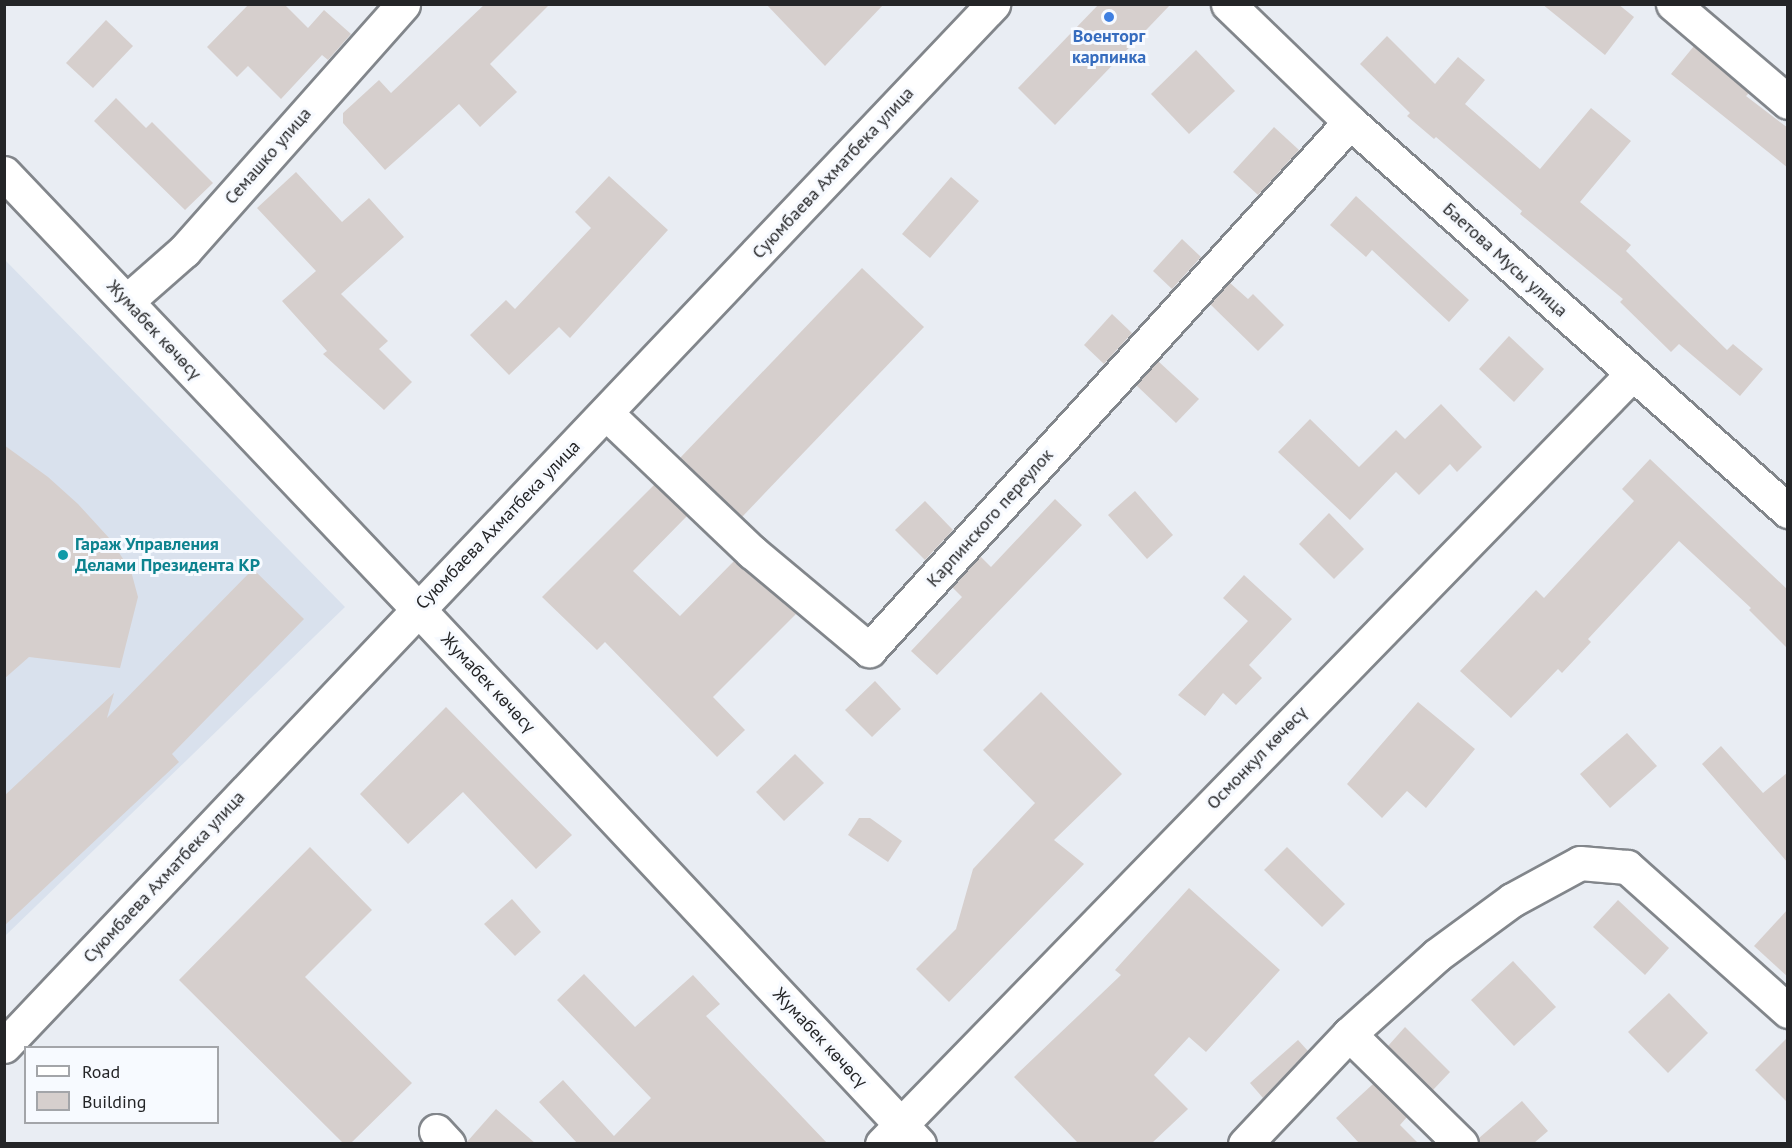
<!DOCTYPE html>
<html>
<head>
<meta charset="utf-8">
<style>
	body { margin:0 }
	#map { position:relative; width:1792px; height:1148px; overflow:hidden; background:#e9edf3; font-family:"PT Sans",sans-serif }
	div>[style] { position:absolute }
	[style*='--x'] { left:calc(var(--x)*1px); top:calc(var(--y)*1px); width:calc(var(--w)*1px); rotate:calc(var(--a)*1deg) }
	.built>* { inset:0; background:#d9e1ed }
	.building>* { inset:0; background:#d6cfcd }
	.roads { filter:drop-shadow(2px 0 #82868b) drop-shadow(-2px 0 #82868b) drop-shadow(0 2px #82868b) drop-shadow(0 -2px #82868b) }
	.minor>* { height:33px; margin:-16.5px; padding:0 16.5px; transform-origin:16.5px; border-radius:16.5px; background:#fff }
	.tertiary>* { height:33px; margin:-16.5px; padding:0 16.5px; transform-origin:16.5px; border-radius:16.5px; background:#fff }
	.dots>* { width:16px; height:16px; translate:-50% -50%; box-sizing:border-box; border:3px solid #f7faff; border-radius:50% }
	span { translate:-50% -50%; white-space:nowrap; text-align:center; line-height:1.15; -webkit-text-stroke:6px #f7faff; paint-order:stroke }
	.shop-label { font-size:18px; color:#366cbe; font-weight:700 }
	.street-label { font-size:18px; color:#242527 }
	.culture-label { font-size:18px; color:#0d838f; font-weight:700 }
	.left { translate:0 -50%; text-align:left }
	.frame { position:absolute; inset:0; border:6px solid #242527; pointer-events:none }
	.legend { position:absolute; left:24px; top:1046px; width:195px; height:78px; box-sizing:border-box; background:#f7faff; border:2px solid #a3a5a9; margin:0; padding:8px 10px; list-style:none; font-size:18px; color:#242527 }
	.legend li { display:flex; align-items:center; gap:12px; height:30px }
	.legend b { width:30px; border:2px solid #a3a5a9 }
</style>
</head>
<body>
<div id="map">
	<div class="built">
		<i style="clip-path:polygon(5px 260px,345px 607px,5px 936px)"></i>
	</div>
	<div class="building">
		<i style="clip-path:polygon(249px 4px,284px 4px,308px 28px,324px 10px,351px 34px,328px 60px,322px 55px,281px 99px,248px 66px,237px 77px,207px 47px)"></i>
		<i style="clip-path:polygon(485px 4px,550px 4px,490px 64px,517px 92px,480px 127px,459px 104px,385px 170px,343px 123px,343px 113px,379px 80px,391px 93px)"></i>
		<i style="clip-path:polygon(766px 4px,884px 4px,825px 66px)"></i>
		<i style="clip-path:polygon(1099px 4px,1171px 4px,1055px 125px,1018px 88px)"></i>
		<i style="clip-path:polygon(1542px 4px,1618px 4px,1634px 17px,1605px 55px)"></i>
		<i style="clip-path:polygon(106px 20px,133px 46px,93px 88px,66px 63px)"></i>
		<i style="clip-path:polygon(1387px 36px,1435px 84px,1458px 57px,1485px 80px,1465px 104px,1540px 169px,1591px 108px,1631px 141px,1580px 202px,1631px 245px,1626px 251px,1727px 350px,1733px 344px,1763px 369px,1740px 396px,1679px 344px,1671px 352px,1620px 302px,1623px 299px,1520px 214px,1522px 211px,1436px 137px,1434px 139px,1407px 116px,1410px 113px,1360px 64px)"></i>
		<i style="clip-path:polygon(1694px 46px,1749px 93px,1746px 96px,1788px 128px,1788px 168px,1671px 74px)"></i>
		<i style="clip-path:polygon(1196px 50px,1235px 91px,1189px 134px,1151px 94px)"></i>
		<i style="clip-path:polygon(116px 98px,146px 128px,152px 122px,213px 183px,185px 210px,94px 121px)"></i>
		<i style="clip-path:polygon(1274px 127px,1299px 150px,1258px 195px,1233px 172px)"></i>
		<i style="clip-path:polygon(296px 172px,342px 222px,369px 198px,404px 237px,341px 294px,388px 341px,379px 349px,412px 382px,384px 410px,323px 354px,327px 351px,282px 301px,316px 271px,257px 208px)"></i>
		<i style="clip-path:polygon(609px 176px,668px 230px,570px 338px,559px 327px,509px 375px,470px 335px,506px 300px,515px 309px,591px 228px,575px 212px)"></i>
		<i style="clip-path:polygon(951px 177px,979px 201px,930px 258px,902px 234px)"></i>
		<i style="clip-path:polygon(1356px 196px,1469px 300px,1449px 322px,1372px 250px,1366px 257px,1330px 225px)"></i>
		<i style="clip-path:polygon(1182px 239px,1201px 257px,1172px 289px,1153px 271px)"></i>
		<i style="clip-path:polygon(862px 268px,924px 327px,742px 517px,680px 458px)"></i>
		<i style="clip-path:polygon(1229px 282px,1248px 299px,1253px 294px,1284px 325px,1258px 351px,1210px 304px)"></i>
		<i style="clip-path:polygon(1112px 314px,1132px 333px,1104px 364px,1084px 345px)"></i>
		<i style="clip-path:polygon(1509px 336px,1544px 369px,1514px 402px,1479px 369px)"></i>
		<i style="clip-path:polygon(1158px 361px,1199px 399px,1176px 423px,1136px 385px)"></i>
		<i style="clip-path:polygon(1441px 404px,1482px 447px,1457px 472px,1450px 464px,1419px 495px,1396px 472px,1350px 520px,1278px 452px,1310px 419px,1359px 467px,1396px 430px,1405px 439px)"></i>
		<i style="clip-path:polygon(4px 445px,48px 477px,78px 504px,110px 539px,131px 571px,138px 597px,120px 668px,29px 657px,4px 679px)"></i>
		<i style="clip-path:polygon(1650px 459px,1788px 590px,1788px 649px,1749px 610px,1751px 608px,1679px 541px,1588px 639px,1591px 642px,1562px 673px,1558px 669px,1511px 718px,1460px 671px,1536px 590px,1544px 598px,1634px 501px,1622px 489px)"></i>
		<i style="clip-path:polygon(654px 485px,687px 516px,633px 571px,680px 616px,734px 561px,796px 614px,713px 697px,745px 730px,717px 757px,605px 642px,597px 650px,542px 597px)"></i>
		<i style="clip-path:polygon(1135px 491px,1173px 535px,1147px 559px,1108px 515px)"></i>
		<i style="clip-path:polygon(1055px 499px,1082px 525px,937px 675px,911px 651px,962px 597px,952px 587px,980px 556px,991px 567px)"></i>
		<i style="clip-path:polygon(925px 501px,953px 530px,925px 560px,895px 530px)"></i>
		<i style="clip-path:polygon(1329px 513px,1364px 549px,1334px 579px,1299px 544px)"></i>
		<i style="clip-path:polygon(253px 569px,304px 619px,172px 754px,179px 762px,4px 926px,4px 796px,114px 693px,107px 718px)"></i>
		<i style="clip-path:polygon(1244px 575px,1292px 619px,1249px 665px,1262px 678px,1236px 705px,1223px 693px,1205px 716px,1178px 695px,1248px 621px,1223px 598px)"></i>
		<i style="clip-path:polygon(875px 681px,901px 709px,872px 737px,845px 710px)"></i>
		<i style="clip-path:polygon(1041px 692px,1122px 774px,1054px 840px,1084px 864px,949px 1002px,916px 969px,956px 929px,973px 869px,1035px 803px,983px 750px)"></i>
		<i style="clip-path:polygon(1418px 702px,1475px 749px,1426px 808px,1407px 791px,1382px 818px,1347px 784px)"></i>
		<i style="clip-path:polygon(446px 707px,572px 835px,536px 869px,463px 792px,408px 844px,360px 794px)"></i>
		<i style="clip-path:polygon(1627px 733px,1657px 766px,1610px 808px,1580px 774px)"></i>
		<i style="clip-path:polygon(1721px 746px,1763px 793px,1788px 772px,1788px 863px,1702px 764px)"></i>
		<i style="clip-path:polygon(795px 754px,824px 783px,784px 821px,756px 792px)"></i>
		<i style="clip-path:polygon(859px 818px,870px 818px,902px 841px,888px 862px,848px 835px)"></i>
		<i style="clip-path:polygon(310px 847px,372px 910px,305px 977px,412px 1083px,351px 1143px,343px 1143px,179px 980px)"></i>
		<i style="clip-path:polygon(1287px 847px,1345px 904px,1322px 927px,1264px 870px)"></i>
		<i style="clip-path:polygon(1189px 888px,1280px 970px,1206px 1052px,1189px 1037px,1154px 1075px,1188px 1109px,1152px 1143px,1078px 1143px,1014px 1077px,1121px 975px,1115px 970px)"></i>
		<i style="clip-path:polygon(512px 899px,541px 932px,515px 956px,484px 924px)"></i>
		<i style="clip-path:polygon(1618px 900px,1669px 948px,1645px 975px,1593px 927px)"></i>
		<i style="clip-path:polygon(1788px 909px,1788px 977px,1754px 946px)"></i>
		<i style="clip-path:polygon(1513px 961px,1556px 1007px,1514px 1046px,1471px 1000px)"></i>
		<i style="clip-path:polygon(584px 974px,635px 1027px,693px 975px,720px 1004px,706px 1016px,827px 1143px,577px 1143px,539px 1102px,563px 1080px,614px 1136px,651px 1098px,557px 1000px)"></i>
		<i style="clip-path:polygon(1669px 993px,1708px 1033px,1668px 1073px,1628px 1032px)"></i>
		<i style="clip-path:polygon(1405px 1027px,1450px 1072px,1433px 1090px,1388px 1046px)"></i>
		<i style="clip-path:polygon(1788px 1037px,1788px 1103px,1755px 1070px)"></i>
		<i style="clip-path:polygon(1298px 1040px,1308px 1051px,1263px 1098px,1250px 1083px)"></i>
		<i style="clip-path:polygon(1373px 1084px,1407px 1117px,1400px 1125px,1418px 1143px,1359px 1143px,1336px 1118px)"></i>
		<i style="clip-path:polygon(1522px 1101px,1548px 1131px,1534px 1143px,1479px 1143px,1479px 1138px)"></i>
		<i style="clip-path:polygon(496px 1109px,535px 1143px,466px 1143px)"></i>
	</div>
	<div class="roads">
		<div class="minor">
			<i style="--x:1228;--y:4;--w:170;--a:44"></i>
			<i style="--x:1350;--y:122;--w:586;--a:41.61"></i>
			<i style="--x:1673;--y:4;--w:151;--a:40.4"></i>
			<i style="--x:127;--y:301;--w:76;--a:-41.3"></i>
			<i style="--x:184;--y:251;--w:330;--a:-48.4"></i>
			<i style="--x:606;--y:413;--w:202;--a:43.6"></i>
			<i style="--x:752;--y:552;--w:153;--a:39.9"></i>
			<i style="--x:869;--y:650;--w:714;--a:-47.67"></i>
			<i style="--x:1349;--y:1034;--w:157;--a:44.5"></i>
			<i style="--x:436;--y:1131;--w:18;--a:47"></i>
			<i style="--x:882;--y:1144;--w:1076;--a:-45.75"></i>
			<i style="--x:1245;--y:1144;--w:151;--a:-46.6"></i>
			<i style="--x:1349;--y:1034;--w:118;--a:-41.9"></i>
			<i style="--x:1437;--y:955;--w:93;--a:-36.3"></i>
			<i style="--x:1512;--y:900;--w:77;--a:-28.6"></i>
			<i style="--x:1580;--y:863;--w:47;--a:4.9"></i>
			<i style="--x:1627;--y:867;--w:216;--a:41.8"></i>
		</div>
		<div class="tertiary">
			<i style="--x:4;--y:173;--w:601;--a:46.48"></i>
			<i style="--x:418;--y:609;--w:733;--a:46.88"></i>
			<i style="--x:4;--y:1046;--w:1437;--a:-46.49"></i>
		</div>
	</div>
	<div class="dots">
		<i style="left:1109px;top:17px;background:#3f7fe0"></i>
		<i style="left:63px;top:555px;background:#0f9aa8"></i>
	</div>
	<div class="shop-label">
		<span style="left:1109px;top:47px">Военторг<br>карпинка</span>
	</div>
	<div class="street-label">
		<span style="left:268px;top:156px;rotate:-49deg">Семашко улица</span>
		<span style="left:833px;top:173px;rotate:-47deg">Суюмбаева Ахматбека улица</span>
		<span style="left:1505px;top:260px;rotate:42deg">Баетова Мусы улица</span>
		<span style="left:154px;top:330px;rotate:47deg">Жумабек көчөсү</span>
		<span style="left:990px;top:518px;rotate:-48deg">Карпинского переулок</span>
		<span style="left:498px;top:525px;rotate:-46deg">Суюмбаева Ахматбека улица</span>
		<span style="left:488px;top:683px;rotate:47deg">Жумабек көчөсү</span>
		<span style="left:1257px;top:758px;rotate:-46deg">Осмонкул көчөсү</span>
		<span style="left:164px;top:877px;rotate:-47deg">Суюмбаева Ахматбека улица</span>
		<span style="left:820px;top:1038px;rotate:47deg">Жумабек көчөсү</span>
	</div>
	<div class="culture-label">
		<span class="left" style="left:75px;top:555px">Гараж Управления<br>Делами Президента КР</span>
	</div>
	<div class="frame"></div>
	<ul class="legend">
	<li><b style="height:8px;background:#fff"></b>Road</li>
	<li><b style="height:16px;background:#d6cfcd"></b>Building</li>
	</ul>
</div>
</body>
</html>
